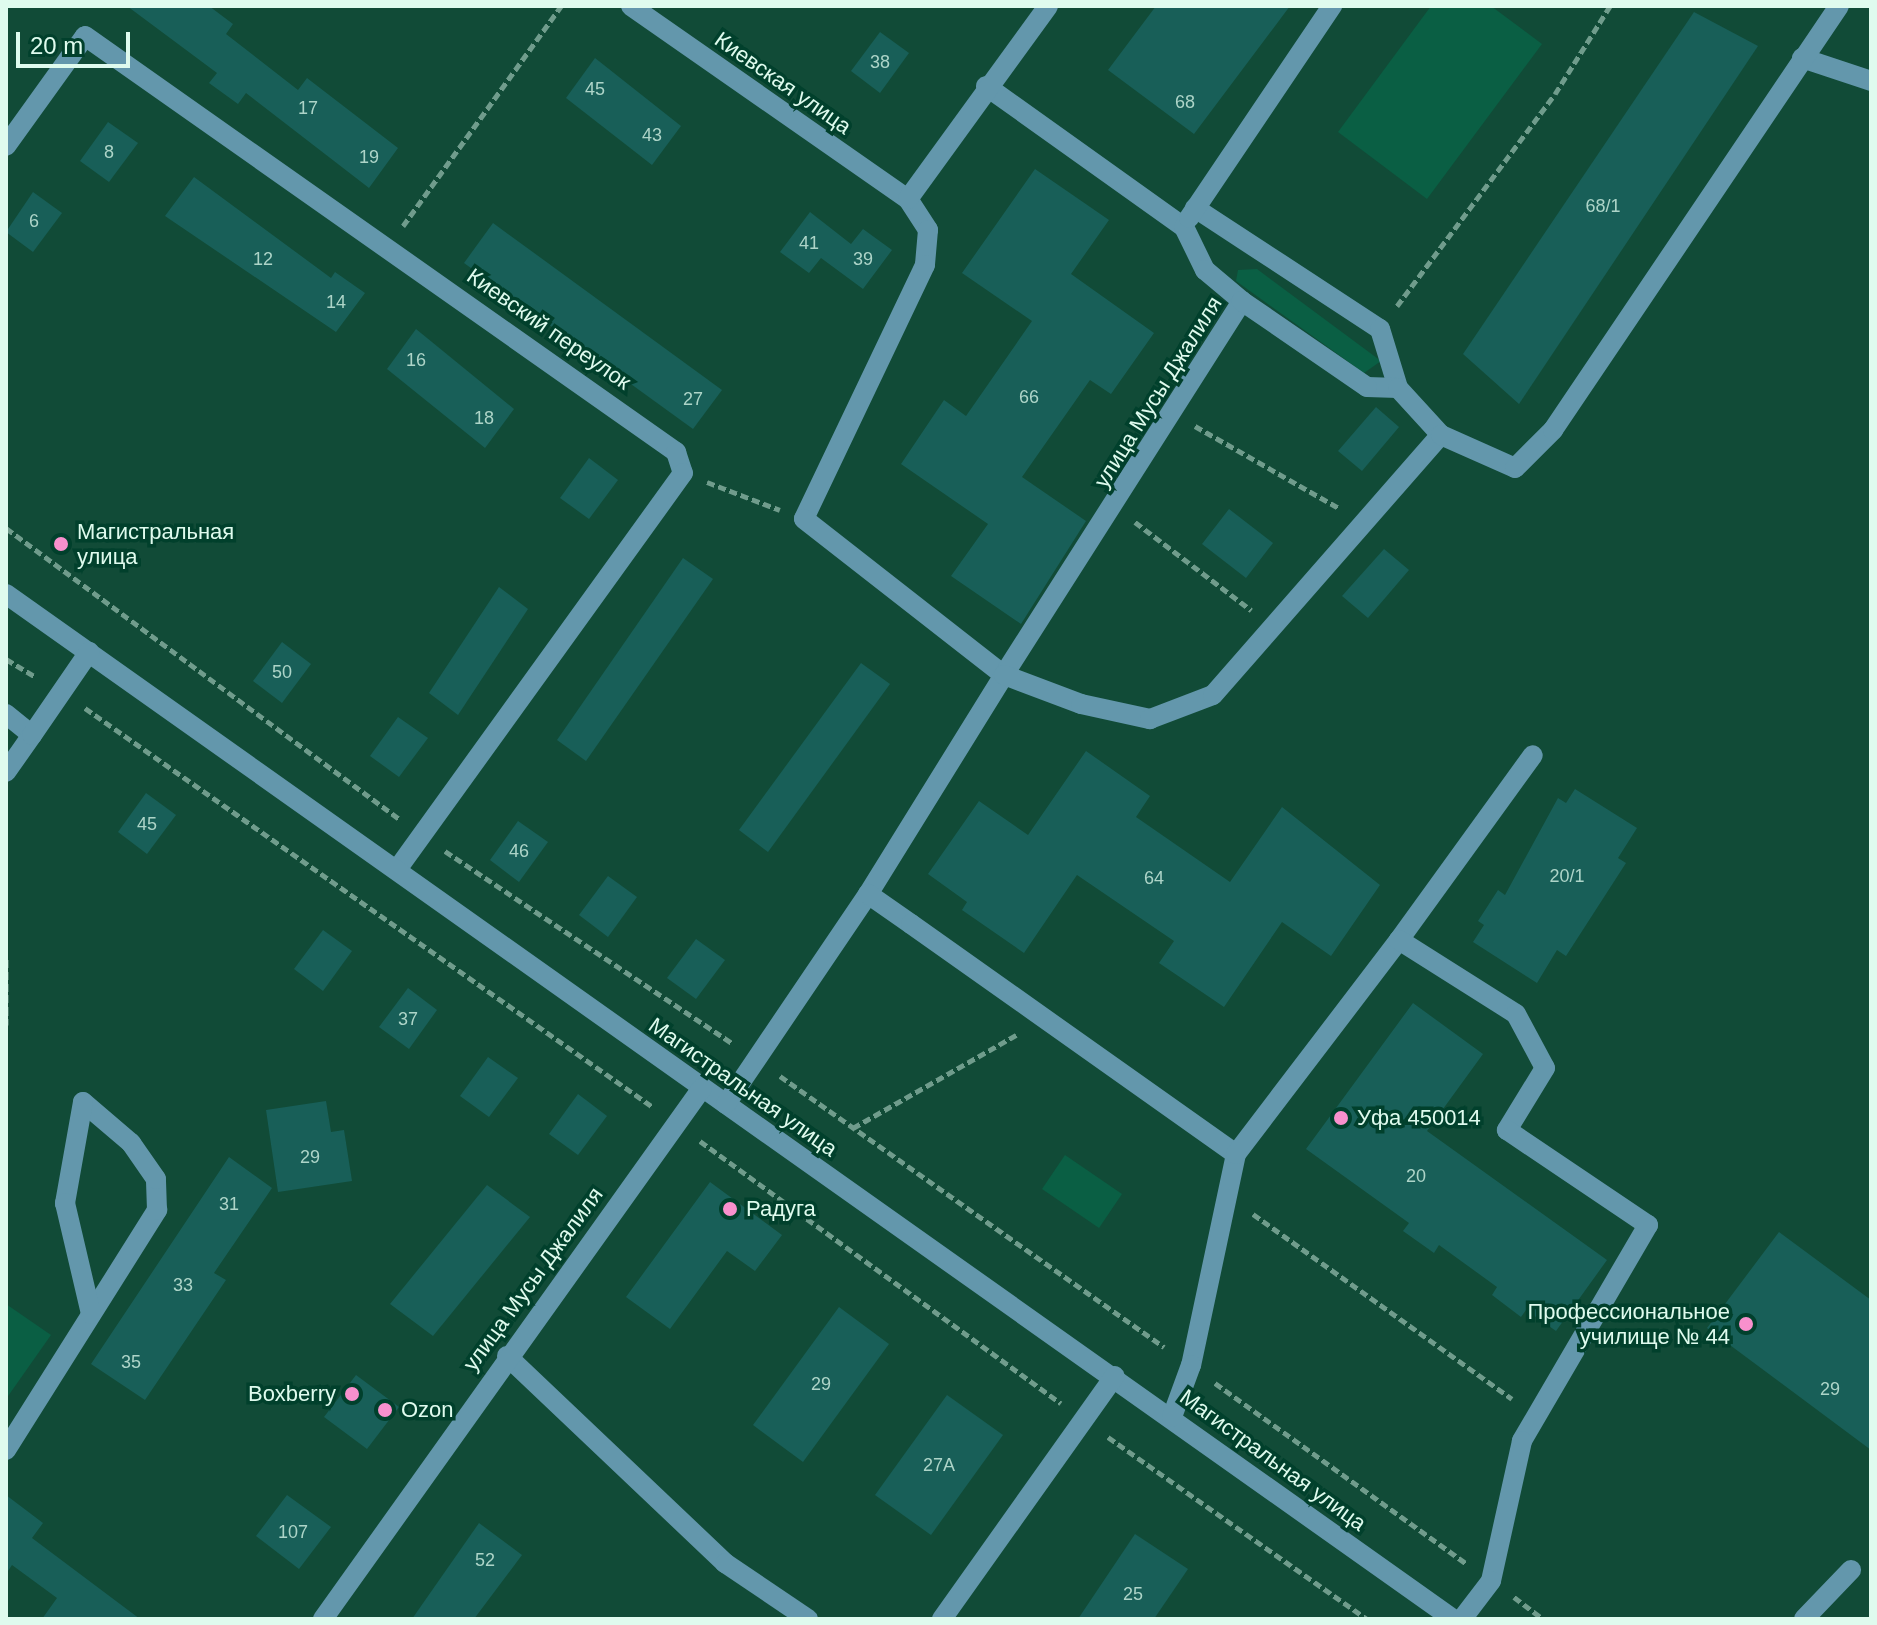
<!DOCTYPE html>
<html>
<head>
<meta charset="utf-8">
<style>
	body { margin:0 }
	#map { position:relative; width:1877px; height:1625px; overflow:hidden; background:#114b37; font-family:Helvetica,sans-serif }
	div>[style] { position:absolute }
	[style*='--x'] { left:calc(var(--x)*1px); top:calc(var(--y)*1px); width:calc(var(--w)*1px); rotate:calc(var(--a)*1deg) }
	.green>* { inset:0; background:#0a5f44 }
	.building>* { inset:0; background:#185f58 }
	.path>* { height:5px; margin-top:-2.5px; transform-origin:0; background:repeating-linear-gradient(90deg,#709c8c 0 8px,transparent 0 12px) }
	.minor>* { height:20px; margin:-10px; padding:0 10px; transform-origin:10px; border-radius:10px; background:#6397ac }
	.dots>* { width:22px; height:22px; translate:-50% -50%; box-sizing:border-box; border:4px solid #01402c; border-radius:50% }
	span { translate:-50% -50%; white-space:nowrap; text-align:center; line-height:1.15; -webkit-text-stroke:7px #01402c; paint-order:stroke }
	.number-label { font-size:18px; color:#add4c8 }
	.number-label span { -webkit-text-stroke-width:0 }
	.street-label { font-size:22px; color:#dffbee }
	.poi-label { font-size:22px; color:#dffbee }
	.left { translate:0 -50%; text-align:left }
	.right { translate:-100% -50%; text-align:right }
	.frame { position:absolute; inset:0; border:8px solid #dffbee; pointer-events:none }
	.scale { position:absolute; left:16px; top:32px; width:114px; height:36px; box-sizing:border-box; border:4px solid #dffbee; border-top:0; padding-left:10px; font-size:24px; line-height:28px; white-space:nowrap; color:#dffbee; -webkit-text-stroke:6px #01402c; paint-order:stroke }
</style>
</head>
<body>
<div id="map">
	<div class="green">
		<i style="clip-path:polygon(1431px 6px,1491px 6px,1542px 44px,1427px 199px,1338px 132px)"></i>
		<i style="clip-path:polygon(1257px 269px,1381px 361px,1364px 373px,1236px 281px,1238px 270px)"></i>
		<i style="clip-path:polygon(1065px 1155px,1122px 1194px,1099px 1228px,1042px 1189px)"></i>
		<i style="clip-path:polygon(6px 1304px,51px 1335px,6px 1399px)"></i>
	</div>
	<div class="building">
		<i style="clip-path:polygon(127px 6px,209px 6px,233px 24px,226px 34px,298px 90px,307px 78px,398px 148px,369px 188px,246px 93px,238px 104px,209px 83px,217px 73px)"></i>
		<i style="clip-path:polygon(1156px 6px,1290px 6px,1194px 134px,1108px 70px)"></i>
		<i style="clip-path:polygon(1694px 12px,1758px 46px,1519px 404px,1463px 354px)"></i>
		<i style="clip-path:polygon(880px 32px,909px 53px,880px 93px,851px 71px)"></i>
		<i style="clip-path:polygon(595px 58px,681px 126px,652px 165px,566px 98px)"></i>
		<i style="clip-path:polygon(108px 122px,138px 143px,109px 182px,80px 161px)"></i>
		<i style="clip-path:polygon(1035px 169px,1109px 220px,1071px 274px,1154px 333px,1111px 394px,1090px 380px,1022px 477px,1086px 521px,1021px 624px,951px 576px,988px 524px,901px 464px,944px 400px,966px 416px,1032px 321px,962px 273px)"></i>
		<i style="clip-path:polygon(194px 177px,331px 278px,335px 272px,365px 293px,336px 332px,165px 216px)"></i>
		<i style="clip-path:polygon(33px 192px,62px 213px,33px 252px,6px 232px)"></i>
		<i style="clip-path:polygon(810px 212px,851px 244px,863px 229px,892px 250px,863px 289px,821px 258px,809px 273px,780px 252px)"></i>
		<i style="clip-path:polygon(493px 223px,722px 390px,693px 429px,464px 263px)"></i>
		<i style="clip-path:polygon(416px 329px,514px 409px,485px 448px,387px 369px)"></i>
		<i style="clip-path:polygon(1376px 407px,1399px 427px,1362px 471px,1338px 451px)"></i>
		<i style="clip-path:polygon(589px 458px,618px 480px,589px 519px,560px 498px)"></i>
		<i style="clip-path:polygon(1229px 509px,1273px 543px,1246px 578px,1202px 544px)"></i>
		<i style="clip-path:polygon(1384px 549px,1409px 570px,1368px 618px,1342px 596px)"></i>
		<i style="clip-path:polygon(683px 558px,713px 579px,586px 761px,557px 740px)"></i>
		<i style="clip-path:polygon(499px 587px,528px 609px,458px 715px,429px 693px)"></i>
		<i style="clip-path:polygon(282px 642px,311px 664px,282px 703px,253px 681px)"></i>
		<i style="clip-path:polygon(861px 663px,890px 684px,768px 852px,739px 830px)"></i>
		<i style="clip-path:polygon(398px 717px,428px 738px,399px 777px,370px 756px)"></i>
		<i style="clip-path:polygon(1086px 751px,1150px 796px,1136px 817px,1230px 882px,1282px 807px,1380px 885px,1331px 956px,1282px 922px,1224px 1007px,1159px 963px,1174px 941px,1077px 875px,1024px 953px,962px 910px,967px 902px,928px 874px,979px 801px,1028px 835px)"></i>
		<i style="clip-path:polygon(1575px 789px,1637px 828px,1618px 858px,1626px 863px,1566px 956px,1557px 950px,1537px 983px,1473px 942px,1484px 925px,1478px 921px,1498px 890px,1505px 895px,1558px 798px,1566px 803px)"></i>
		<i style="clip-path:polygon(146px 793px,176px 815px,147px 854px,118px 832px)"></i>
		<i style="clip-path:polygon(518px 821px,548px 842px,519px 882px,490px 860px)"></i>
		<i style="clip-path:polygon(608px 876px,637px 897px,608px 937px,579px 915px)"></i>
		<i style="clip-path:polygon(323px 930px,352px 951px,323px 991px,294px 969px)"></i>
		<i style="clip-path:polygon(696px 939px,725px 960px,696px 999px,667px 978px)"></i>
		<i style="clip-path:polygon(408px 988px,437px 1010px,409px 1049px,379px 1027px)"></i>
		<i style="clip-path:polygon(1413px 1003px,1483px 1054px,1427px 1131px,1607px 1260px,1556px 1331px,1526px 1310px,1521px 1317px,1492px 1295px,1497px 1287px,1439px 1245px,1434px 1253px,1403px 1231px,1409px 1223px,1306px 1149px)"></i>
		<i style="clip-path:polygon(488px 1057px,518px 1078px,489px 1117px,460px 1096px)"></i>
		<i style="clip-path:polygon(578px 1094px,607px 1116px,578px 1155px,549px 1134px)"></i>
		<i style="clip-path:polygon(326px 1101px,331px 1132px,344px 1130px,352px 1181px,278px 1192px,266px 1110px)"></i>
		<i style="clip-path:polygon(229px 1157px,272px 1188px,214px 1273px,226px 1280px,145px 1400px,91px 1364px)"></i>
		<i style="clip-path:polygon(710px 1182px,782px 1235px,755px 1271px,727px 1251px,670px 1329px,626px 1297px)"></i>
		<i style="clip-path:polygon(487px 1185px,530px 1217px,433px 1336px,390px 1304px)"></i>
		<i style="clip-path:polygon(1779px 1232px,1871px 1300px,1871px 1450px,1707px 1328px)"></i>
		<i style="clip-path:polygon(839px 1307px,889px 1344px,803px 1462px,753px 1425px)"></i>
		<i style="clip-path:polygon(356px 1375px,399px 1407px,367px 1449px,324px 1417px)"></i>
		<i style="clip-path:polygon(947px 1395px,1003px 1435px,931px 1535px,875px 1495px)"></i>
		<i style="clip-path:polygon(6px 1495px,43px 1523px,32px 1538px,140px 1619px,42px 1619px,57px 1598px,12px 1565px,6px 1574px)"></i>
		<i style="clip-path:polygon(287px 1495px,331px 1527px,299px 1569px,256px 1536px)"></i>
		<i style="clip-path:polygon(479px 1523px,522px 1555px,474px 1619px,412px 1619px)"></i>
		<i style="clip-path:polygon(1135px 1534px,1188px 1569px,1154px 1619px,1078px 1619px)"></i>
	</div>
	<div class="path">
		<i style="--x:403;--y:226;--w:271;--a:-54.3"></i>
		<i style="--x:1397;--y:306;--w:264;--a:-53.3"></i>
		<i style="--x:1555;--y:94;--w:104;--a:-58"></i>
		<i style="--x:1195;--y:426;--w:166;--a:29.7"></i>
		<i style="--x:707;--y:482;--w:78;--a:21"></i>
		<i style="--x:1135;--y:522;--w:146;--a:37.2"></i>
		<i style="--x:6;--y:528;--w:491;--a:36.5"></i>
		<i style="--x:6;--y:659;--w:35;--a:31"></i>
		<i style="--x:85;--y:708;--w:694;--a:35.09"></i>
		<i style="--x:445;--y:851;--w:345;--a:33.8"></i>
		<i style="--x:6;--y:959;--w:66;--a:90"></i>
		<i style="--x:780;--y:1076;--w:470;--a:35.2"></i>
		<i style="--x:853;--y:1128;--w:188;--a:-29.7"></i>
		<i style="--x:700;--y:1141;--w:446;--a:36"></i>
		<i style="--x:1253;--y:1214;--w:318;--a:35.5"></i>
		<i style="--x:1215;--y:1383;--w:310;--a:35.7"></i>
		<i style="--x:1108;--y:1437;--w:317;--a:35.1"></i>
		<i style="--x:1514;--y:1597;--w:36;--a:37"></i>
	</div>
	<div class="minor">
		<i style="--x:631;--y:6;--w:338;--a:34.9"></i>
		<i style="--x:908;--y:199;--w:37;--a:57"></i>
		<i style="--x:928;--y:230;--w:35;--a:95"></i>
		<i style="--x:925;--y:265;--w:281;--a:115.5"></i>
		<i style="--x:804;--y:519;--w:254;--a:38"></i>
		<i style="--x:1004;--y:675;--w:258;--a:121.8"></i>
		<i style="--x:1802;--y:58;--w:73;--a:18.4"></i>
		<i style="--x:986;--y:86;--w:243;--a:35.5"></i>
		<i style="--x:1184;--y:227;--w:48;--a:64"></i>
		<i style="--x:1205;--y:270;--w:48;--a:40"></i>
		<i style="--x:1242;--y:301;--w:443;--a:122.5"></i>
		<i style="--x:1004;--y:675;--w:82;--a:20.6"></i>
		<i style="--x:1081;--y:704;--w:71;--a:12.3"></i>
		<i style="--x:1150;--y:719;--w:67;--a:-20.9"></i>
		<i style="--x:1213;--y:695;--w:346;--a:-48.8"></i>
		<i style="--x:6;--y:146;--w:135;--a:-54.3"></i>
		<i style="--x:85;--y:36;--w:723;--a:35.14"></i>
		<i style="--x:676;--y:452;--w:22;--a:72"></i>
		<i style="--x:683;--y:473;--w:487;--a:125.8"></i>
		<i style="--x:908;--y:199;--w:238;--a:-54"></i>
		<i style="--x:1195;--y:208;--w:221;--a:33.2"></i>
		<i style="--x:1380;--y:329;--w:62;--a:73"></i>
		<i style="--x:1398;--y:388;--w:31;--a:-178"></i>
		<i style="--x:1367;--y:387;--w:152;--a:-145.5"></i>
		<i style="--x:1189;--y:218;--w:256;--a:-56"></i>
		<i style="--x:1398;--y:388;--w:64;--a:47.5"></i>
		<i style="--x:1441;--y:435;--w:81;--a:24"></i>
		<i style="--x:1515;--y:468;--w:54;--a:-45"></i>
		<i style="--x:1553;--y:430;--w:511;--a:-56"></i>
		<i style="--x:6;--y:594;--w:1773;--a:35.31"></i>
		<i style="--x:6;--y:714;--w:33;--a:39"></i>
		<i style="--x:32;--y:735;--w:45;--a:125.1"></i>
		<i style="--x:32;--y:735;--w:101;--a:-55.5"></i>
		<i style="--x:1399;--y:940;--w:228;--a:-54.1"></i>
		<i style="--x:726;--y:1104;--w:254;--a:-55.9"></i>
		<i style="--x:868;--y:894;--w:52;--a:34.9"></i>
		<i style="--x:911;--y:924;--w:398;--a:35.3"></i>
		<i style="--x:1236;--y:1154;--w:216;--a:102"></i>
		<i style="--x:1191;--y:1365;--w:55;--a:110.1"></i>
		<i style="--x:1236;--y:1154;--w:269;--a:-52.7"></i>
		<i style="--x:1399;--y:940;--w:138;--a:32.3"></i>
		<i style="--x:1516;--y:1014;--w:61;--a:61.8"></i>
		<i style="--x:1545;--y:1068;--w:73;--a:121.5"></i>
		<i style="--x:1507;--y:1130;--w:170;--a:34"></i>
		<i style="--x:1648;--y:1225;--w:250;--a:120.3"></i>
		<i style="--x:1522;--y:1441;--w:143;--a:102.5"></i>
		<i style="--x:1491;--y:1581;--w:48;--a:127.3"></i>
		<i style="--x:507;--y:1356;--w:301;--a:43.5"></i>
		<i style="--x:725;--y:1563;--w:100;--a:34"></i>
		<i style="--x:6;--y:1450;--w:284;--a:-57.8"></i>
		<i style="--x:157;--y:1210;--w:31;--a:-92"></i>
		<i style="--x:156;--y:1179;--w:44;--a:-124.8"></i>
		<i style="--x:131;--y:1143;--w:63;--a:-139.5"></i>
		<i style="--x:83;--y:1102;--w:103;--a:100.1"></i>
		<i style="--x:65;--y:1203;--w:114;--a:76.8"></i>
		<i style="--x:323;--y:1619;--w:652;--a:-54.48"></i>
		<i style="--x:942;--y:1619;--w:298;--a:-54.6"></i>
		<i style="--x:1804;--y:1619;--w:68;--a:-46.2"></i>
	</div>
	<div class="dots">
		<i style="left:61px;top:544px;background:#f890cd"></i>
		<i style="left:1341px;top:1118px;background:#f890cd"></i>
		<i style="left:730px;top:1209px;background:#f890cd"></i>
		<i style="left:1746px;top:1324px;background:#f890cd"></i>
		<i style="left:352px;top:1394px;background:#f890cd"></i>
		<i style="left:385px;top:1410px;background:#f890cd"></i>
	</div>
	<div class="number-label">
		<span style="left:880px;top:62px">38</span>
		<span style="left:595px;top:89px">45</span>
		<span style="left:1185px;top:102px">68</span>
		<span style="left:308px;top:108px">17</span>
		<span style="left:652px;top:135px">43</span>
		<span style="left:109px;top:152px">8</span>
		<span style="left:369px;top:157px">19</span>
		<span style="left:1603px;top:206px">68/1</span>
		<span style="left:34px;top:221px">6</span>
		<span style="left:809px;top:243px">41</span>
		<span style="left:263px;top:259px">12</span>
		<span style="left:863px;top:259px">39</span>
		<span style="left:336px;top:302px">14</span>
		<span style="left:416px;top:360px">16</span>
		<span style="left:1029px;top:397px">66</span>
		<span style="left:693px;top:399px">27</span>
		<span style="left:484px;top:418px">18</span>
		<span style="left:282px;top:672px">50</span>
		<span style="left:147px;top:824px">45</span>
		<span style="left:519px;top:851px">46</span>
		<span style="left:1567px;top:876px">20/1</span>
		<span style="left:1154px;top:878px">64</span>
		<span style="left:408px;top:1019px">37</span>
		<span style="left:310px;top:1157px">29</span>
		<span style="left:1416px;top:1176px">20</span>
		<span style="left:229px;top:1204px">31</span>
		<span style="left:183px;top:1285px">33</span>
		<span style="left:131px;top:1362px">35</span>
		<span style="left:821px;top:1384px">29</span>
		<span style="left:1830px;top:1389px">29</span>
		<span style="left:939px;top:1465px">27А</span>
		<span style="left:293px;top:1532px">107</span>
		<span style="left:485px;top:1560px">52</span>
		<span style="left:1133px;top:1594px">25</span>
	</div>
	<div class="street-label">
		<span style="left:783px;top:83px;rotate:35deg">Киевская улица</span>
		<span style="left:549px;top:329px;rotate:35deg">Киевский переулок</span>
		<span style="left:1158px;top:392px;rotate:-58deg">улица Мусы Джалиля</span>
		<span style="left:743px;top:1087px;rotate:35deg">Магистральная улица</span>
		<span style="left:533px;top:1279px;rotate:-54deg">улица Мусы Джалиля</span>
		<span style="left:1273px;top:1460px;rotate:36deg">Магистральная улица</span>
	</div>
	<div class="poi-label">
		<span class="left" style="left:77px;top:544px">Магистральная<br>улица</span>
		<span class="left" style="left:1357px;top:1118px">Уфа 450014</span>
		<span class="left" style="left:746px;top:1209px">Радуга</span>
		<span class="right" style="left:1730px;top:1324px">Профессиональное<br>училище № 44</span>
		<span class="right" style="left:336px;top:1394px">Boxberry</span>
		<span class="left" style="left:401px;top:1410px">Ozon</span>
	</div>
	<div class="frame"></div>
	<div class="scale">20 m</div>
</div>
</body>
</html>
